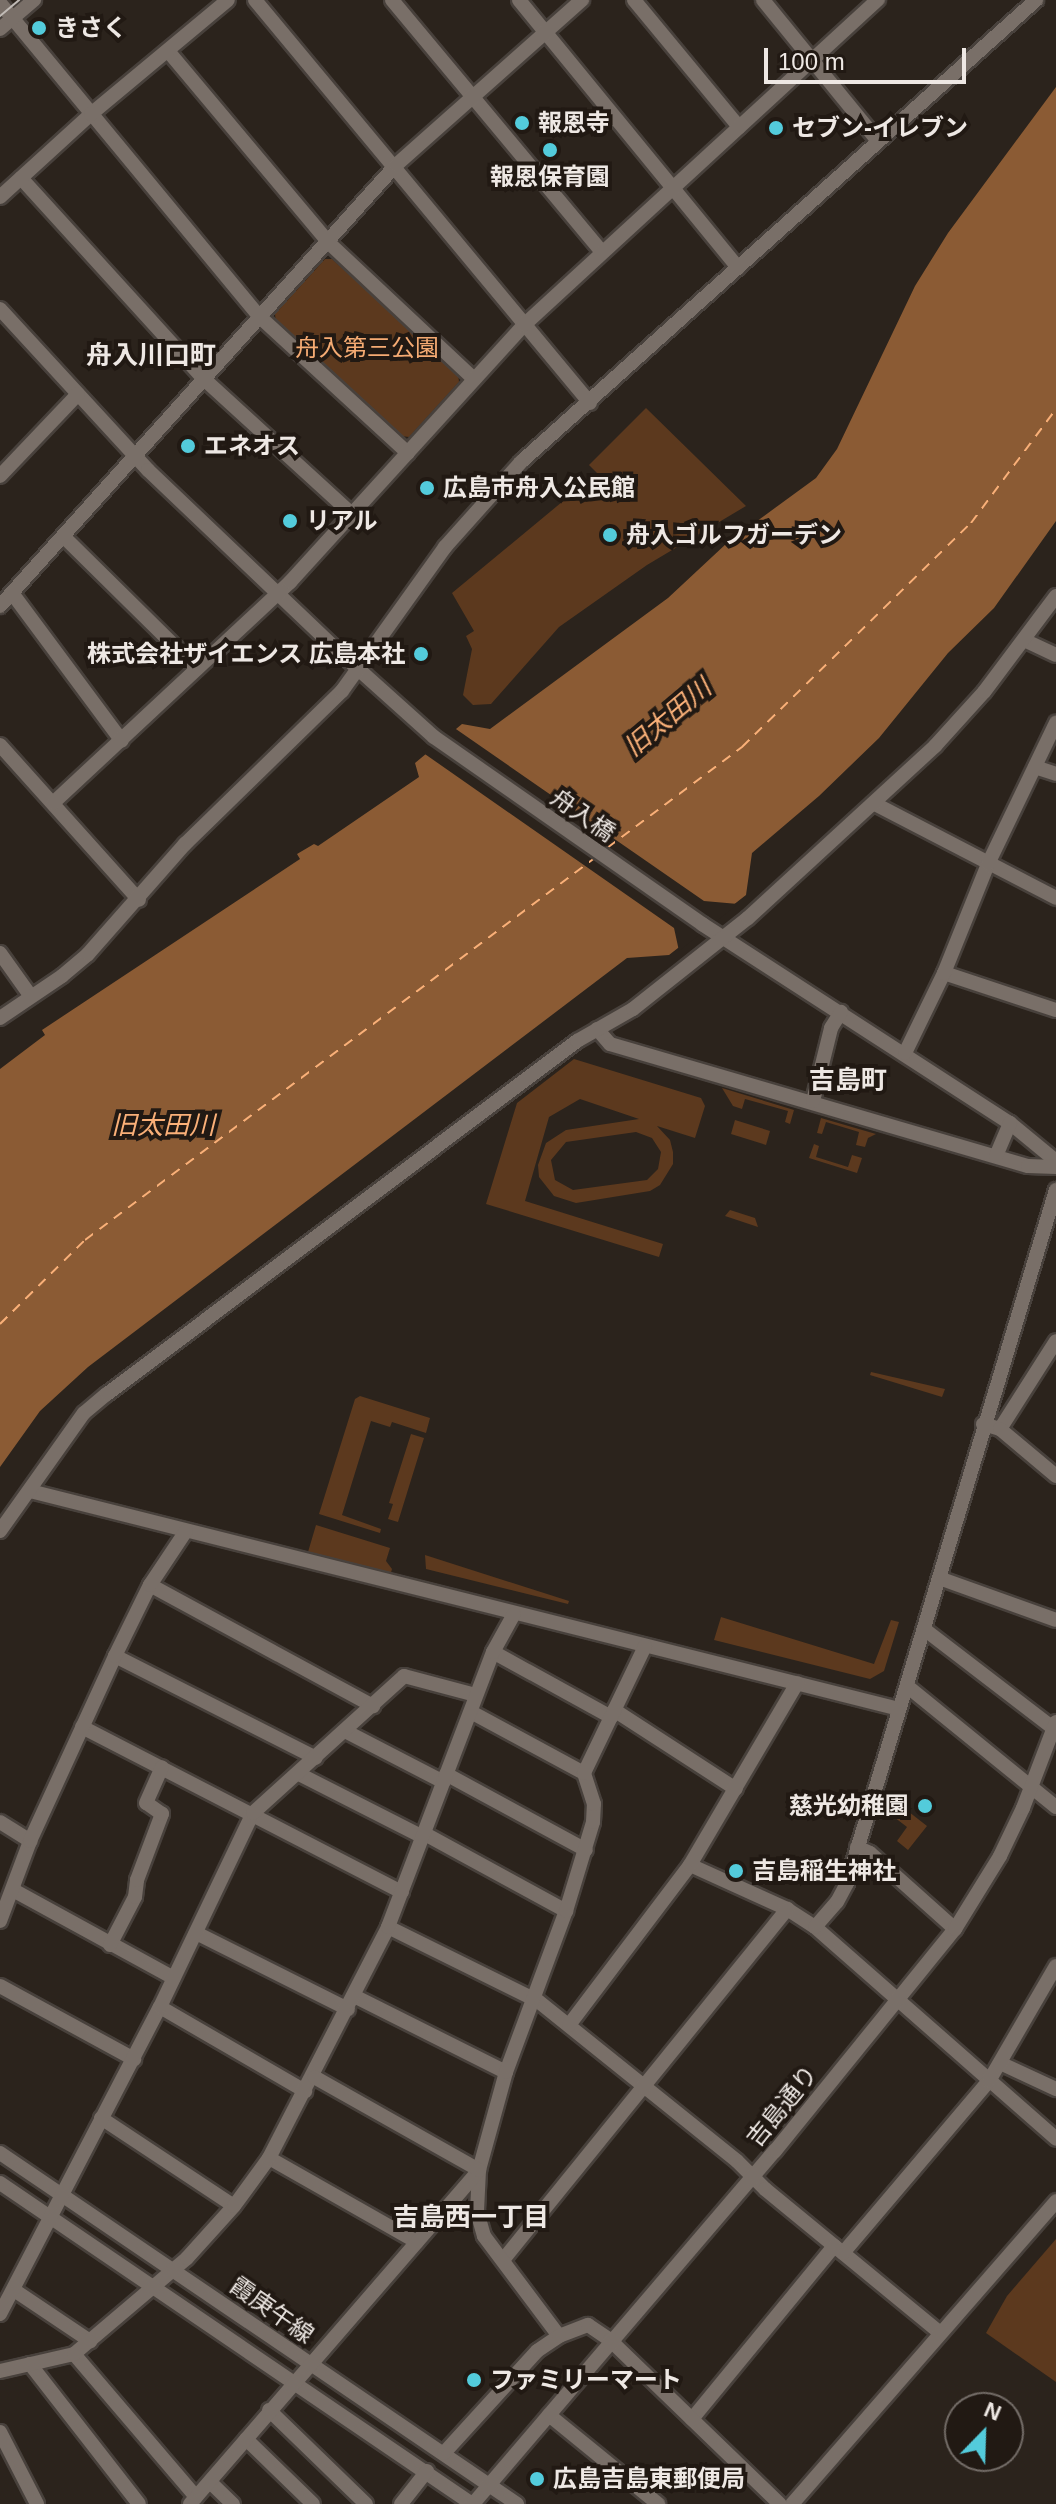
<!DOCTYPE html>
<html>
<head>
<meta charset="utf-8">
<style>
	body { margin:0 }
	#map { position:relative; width:1056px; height:2504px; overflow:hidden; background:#2b231c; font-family:Helvetica,"Noto Sans JP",sans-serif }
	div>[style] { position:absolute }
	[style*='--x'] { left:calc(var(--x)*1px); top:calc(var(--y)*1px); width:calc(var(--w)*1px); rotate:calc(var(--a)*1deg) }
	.green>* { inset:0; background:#5c391e }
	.water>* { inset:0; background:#8b5b34 }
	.pier>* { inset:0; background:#2b231c }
	.ferry>* { height:2px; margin-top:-1px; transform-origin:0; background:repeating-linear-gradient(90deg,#fab078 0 10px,transparent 0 18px) }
	.roads { filter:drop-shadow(2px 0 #48413c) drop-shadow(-2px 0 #48413c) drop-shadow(0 2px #48413c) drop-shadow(0 -2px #48413c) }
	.minor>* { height:14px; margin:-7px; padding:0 7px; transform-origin:7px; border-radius:7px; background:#796f68 }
	.tram>* { height:2px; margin:-1px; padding:0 1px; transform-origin:1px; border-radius:1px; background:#c1bbb6 }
	.dots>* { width:22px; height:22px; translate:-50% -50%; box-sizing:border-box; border:4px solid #211913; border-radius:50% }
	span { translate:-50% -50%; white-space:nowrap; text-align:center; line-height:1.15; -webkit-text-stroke:8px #211913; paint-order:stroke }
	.poi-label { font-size:24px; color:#eee8e4; font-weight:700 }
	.left { translate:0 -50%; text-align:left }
	.right { translate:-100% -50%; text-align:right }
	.park-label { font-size:24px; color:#f5ab73 }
	.street-label { font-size:24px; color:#eee8e4 }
	.neighbourhood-label { font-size:26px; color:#eee8e4; font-weight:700 }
	.water-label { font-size:26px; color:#fab078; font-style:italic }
	.north { position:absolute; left:944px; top:2392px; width:80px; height:80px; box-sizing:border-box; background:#211913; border:2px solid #736c67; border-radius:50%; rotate:23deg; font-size:22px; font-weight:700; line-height:32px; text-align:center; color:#eee8e4 }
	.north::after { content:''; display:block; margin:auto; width:28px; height:36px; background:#53cbdb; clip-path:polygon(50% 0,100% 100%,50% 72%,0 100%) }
	.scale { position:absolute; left:764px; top:48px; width:202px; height:36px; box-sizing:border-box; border:4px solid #eee8e4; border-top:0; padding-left:10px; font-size:24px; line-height:28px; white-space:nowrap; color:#eee8e4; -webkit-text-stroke:6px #211913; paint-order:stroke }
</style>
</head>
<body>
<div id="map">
	<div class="green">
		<i style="clip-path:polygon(325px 259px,332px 259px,458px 373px,459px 382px,409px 437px,401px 436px,276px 323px,275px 314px)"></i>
		<i style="clip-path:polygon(646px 408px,746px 506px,647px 565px,559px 627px,491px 704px,473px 705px,463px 695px,472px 649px,466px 636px,474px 631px,452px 593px,597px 473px,589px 465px)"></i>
		<i style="clip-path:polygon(evenodd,574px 1059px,701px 1098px,705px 1106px,695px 1138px,657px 1126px,670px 1140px,673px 1152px,673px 1164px,660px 1185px,650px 1191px,576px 1203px,554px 1196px,539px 1177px,538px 1165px,546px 1143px,566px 1130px,639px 1119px,580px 1099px,549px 1117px,525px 1201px,663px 1244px,659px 1257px,486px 1204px,517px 1103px,574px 1059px,636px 1132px,652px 1138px,661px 1152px,658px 1169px,647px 1180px,573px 1190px,555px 1180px,551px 1160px,566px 1142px,636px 1132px)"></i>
		<i style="clip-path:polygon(722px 1088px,794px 1110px,790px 1124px,785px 1122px,788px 1111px,745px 1099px,742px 1109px,733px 1106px)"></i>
		<i style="clip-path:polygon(821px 1118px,876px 1134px,868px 1138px,865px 1147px,856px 1145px,859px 1132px,826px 1122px,822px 1134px,817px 1133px)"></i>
		<i style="clip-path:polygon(735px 1120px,770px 1131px,766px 1145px,731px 1134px)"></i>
		<i style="clip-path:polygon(814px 1144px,819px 1146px,816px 1157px,848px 1167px,852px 1155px,862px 1158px,857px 1173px,809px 1158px)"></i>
		<i style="clip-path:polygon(730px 1210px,755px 1218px,758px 1227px,725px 1216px)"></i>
		<i style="clip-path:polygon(871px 1372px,945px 1389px,942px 1397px,870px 1375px)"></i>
		<i style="clip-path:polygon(360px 1396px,430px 1418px,426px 1433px,392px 1422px,390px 1427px,371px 1421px,342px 1515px,381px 1529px,380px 1533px,319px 1514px,355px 1399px)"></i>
		<i style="clip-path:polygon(411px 1434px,424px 1438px,398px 1522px,388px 1519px,393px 1504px,389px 1503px)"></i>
		<i style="clip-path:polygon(316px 1525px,390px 1548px,386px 1561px,392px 1569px,390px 1576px,310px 1556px,308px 1552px)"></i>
		<i style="clip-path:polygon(425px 1555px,569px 1601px,568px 1604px,426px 1569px)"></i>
		<i style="clip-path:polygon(721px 1617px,874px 1664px,891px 1620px,899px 1622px,884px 1671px,870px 1679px,714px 1640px)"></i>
		<i style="clip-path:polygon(886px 1794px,927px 1826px,908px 1850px,897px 1841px,907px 1827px,877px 1804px)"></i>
		<i style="clip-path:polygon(1056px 2239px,1056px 2382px,986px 2333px,1007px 2296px)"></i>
	</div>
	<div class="water">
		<i style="clip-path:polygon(1056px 87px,1056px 521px,994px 608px,948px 653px,879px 738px,819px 796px,752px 853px,746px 895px,669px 955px,627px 958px,88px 1367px,40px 1411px,0 1467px,0 1069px,45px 1035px,42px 1030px,300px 859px,297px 854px,314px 844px,318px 846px,419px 777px,415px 763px,462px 724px,490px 729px,668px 598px,727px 543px,816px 478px,837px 449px,915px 286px,948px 233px)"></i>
	</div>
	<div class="pier">
		<i style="clip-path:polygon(453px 727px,704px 901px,738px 904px,679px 951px,674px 928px,422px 752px)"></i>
	</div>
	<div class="ferry">
		<i style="--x:607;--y:848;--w:169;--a:-36.8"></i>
		<i style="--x:742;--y:747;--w:320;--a:-44.4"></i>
		<i style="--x:971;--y:523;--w:142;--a:-53.3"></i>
		<i style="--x:0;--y:1324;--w:120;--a:-44.7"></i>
		<i style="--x:85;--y:1240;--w:639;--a:-36.85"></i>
	</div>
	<div class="roads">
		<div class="minor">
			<i style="--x:255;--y:0;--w:524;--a:50.26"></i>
			<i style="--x:392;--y:0;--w:328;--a:50.2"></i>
			<i style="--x:519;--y:0;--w:346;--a:50.7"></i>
			<i style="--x:634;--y:0;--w:165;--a:50.4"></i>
			<i style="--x:763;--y:0;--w:182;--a:50.8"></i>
			<i style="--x:0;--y:3;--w:408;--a:50.4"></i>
			<i style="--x:260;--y:317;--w:201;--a:42.6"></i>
			<i style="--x:0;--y:29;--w:45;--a:-40.5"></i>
			<i style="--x:168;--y:51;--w:249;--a:50"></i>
			<i style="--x:328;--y:242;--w:200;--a:43.2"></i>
			<i style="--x:21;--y:178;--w:272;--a:47.7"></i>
			<i style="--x:204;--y:379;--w:200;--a:42.4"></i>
			<i style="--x:0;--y:197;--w:123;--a:-42.4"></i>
			<i style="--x:91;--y:114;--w:178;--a:-39.8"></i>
			<i style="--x:0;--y:309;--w:219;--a:47.4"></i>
			<i style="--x:148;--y:470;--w:261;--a:43.6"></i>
			<i style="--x:337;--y:650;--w:130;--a:41.9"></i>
			<i style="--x:434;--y:737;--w:327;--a:34.9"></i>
			<i style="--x:702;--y:924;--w:367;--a:32.9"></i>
			<i style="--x:1010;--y:1123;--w:60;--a:39.6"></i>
			<i style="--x:0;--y:476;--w:113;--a:-46.4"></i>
			<i style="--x:63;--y:536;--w:188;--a:44.6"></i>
			<i style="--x:12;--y:593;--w:184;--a:53.4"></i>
			<i style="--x:0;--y:606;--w:593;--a:-48.08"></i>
			<i style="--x:396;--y:165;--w:249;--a:-41.6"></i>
			<i style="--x:1024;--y:640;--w:35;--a:25"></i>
			<i style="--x:0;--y:745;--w:208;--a:48.1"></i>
			<i style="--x:1035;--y:767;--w:22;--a:18"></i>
			<i style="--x:53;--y:803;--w:324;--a:-43"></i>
			<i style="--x:290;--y:582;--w:348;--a:-47.7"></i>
			<i style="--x:524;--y:325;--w:481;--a:-42.6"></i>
			<i style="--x:875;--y:804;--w:204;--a:27.4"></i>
			<i style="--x:0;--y:953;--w:52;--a:54.5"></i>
			<i style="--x:944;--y:973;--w:118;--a:18.3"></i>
			<i style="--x:0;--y:1018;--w:75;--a:-34.1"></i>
			<i style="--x:62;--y:976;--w:34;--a:-40"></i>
			<i style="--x:88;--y:954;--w:147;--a:-48.6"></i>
			<i style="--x:185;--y:844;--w:219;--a:-44.3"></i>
			<i style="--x:342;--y:691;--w:177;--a:-54.4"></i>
			<i style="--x:445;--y:547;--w:114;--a:-48.2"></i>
			<i style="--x:521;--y:462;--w:692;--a:-41.89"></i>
			<i style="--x:597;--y:1029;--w:20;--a:49"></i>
			<i style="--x:610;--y:1044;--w:435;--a:16.3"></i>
			<i style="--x:1028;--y:1166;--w:28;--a:2"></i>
			<i style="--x:905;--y:1053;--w:89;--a:-64"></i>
			<i style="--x:944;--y:973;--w:118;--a:-68"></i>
			<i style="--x:988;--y:864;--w:157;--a:-64.3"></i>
			<i style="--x:813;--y:1101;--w:75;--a:-76.1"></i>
			<i style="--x:831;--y:1028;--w:19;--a:-58"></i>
			<i style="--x:996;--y:1156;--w:36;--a:-67"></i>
			<i style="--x:983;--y:1424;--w:18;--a:16"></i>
			<i style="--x:1000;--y:1429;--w:104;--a:-57.5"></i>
			<i style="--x:1000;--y:1429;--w:73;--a:40"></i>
			<i style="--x:30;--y:1491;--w:896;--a:14.08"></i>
			<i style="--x:0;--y:1531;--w:145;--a:-54.6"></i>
			<i style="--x:84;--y:1413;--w:30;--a:-40"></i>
			<i style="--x:107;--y:1394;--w:588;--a:-36.91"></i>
			<i style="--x:577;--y:1041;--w:64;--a:-29.7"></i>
			<i style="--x:633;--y:1009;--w:147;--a:-38.4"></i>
			<i style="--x:748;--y:918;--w:254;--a:-42.6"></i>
			<i style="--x:935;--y:746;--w:73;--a:-47.8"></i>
			<i style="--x:984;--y:692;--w:120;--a:-53.1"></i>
			<i style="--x:939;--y:1578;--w:124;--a:19.7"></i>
			<i style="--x:150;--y:1585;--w:254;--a:28.5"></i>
			<i style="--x:924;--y:1629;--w:163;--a:37.5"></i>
			<i style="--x:493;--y:1652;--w:135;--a:28.8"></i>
			<i style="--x:115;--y:1656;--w:225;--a:26.9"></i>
			<i style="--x:907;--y:1686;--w:192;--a:39.1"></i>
			<i style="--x:614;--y:1710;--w:145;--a:32.9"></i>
			<i style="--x:471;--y:1712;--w:128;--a:28.4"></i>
			<i style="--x:82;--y:1727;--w:360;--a:27.3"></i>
			<i style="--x:345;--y:1731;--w:111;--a:27.3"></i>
			<i style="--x:299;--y:1774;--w:139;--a:26.9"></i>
			<i style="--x:446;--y:1774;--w:159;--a:28.5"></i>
			<i style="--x:0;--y:1822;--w:36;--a:32"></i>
			<i style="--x:425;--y:1834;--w:161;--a:28.6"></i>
			<i style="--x:857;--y:1847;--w:14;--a:25"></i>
			<i style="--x:870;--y:1853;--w:114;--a:41.8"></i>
			<i style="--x:690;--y:1865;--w:107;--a:24.4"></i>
			<i style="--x:787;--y:1909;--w:33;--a:33"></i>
			<i style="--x:815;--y:1927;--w:321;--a:41.3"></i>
			<i style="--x:13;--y:1890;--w:183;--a:28.7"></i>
			<i style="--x:0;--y:1921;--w:85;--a:-69.4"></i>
			<i style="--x:30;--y:1841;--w:204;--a:-65.3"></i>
			<i style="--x:115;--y:1656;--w:79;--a:-63.8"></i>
			<i style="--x:150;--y:1585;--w:65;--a:-56.3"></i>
			<i style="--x:388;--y:1927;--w:167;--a:26.3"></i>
			<i style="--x:538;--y:2001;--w:255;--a:38.8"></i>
			<i style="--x:737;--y:2161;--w:40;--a:45"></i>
			<i style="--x:765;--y:2189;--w:227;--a:39.4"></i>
			<i style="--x:815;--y:1927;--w:33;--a:-49"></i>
			<i style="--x:837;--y:1902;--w:21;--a:-62"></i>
			<i style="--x:847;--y:1883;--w:724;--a:-73.22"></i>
			<i style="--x:196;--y:1933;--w:170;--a:26.6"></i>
			<i style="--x:110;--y:1945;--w:54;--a:-62.5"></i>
			<i style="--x:135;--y:1897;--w:17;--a:-83"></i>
			<i style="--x:137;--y:1880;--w:71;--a:-69.3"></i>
			<i style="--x:162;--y:1814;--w:19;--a:-145"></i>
			<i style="--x:146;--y:1803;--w:39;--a:-66"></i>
			<i style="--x:0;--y:1986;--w:153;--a:28.6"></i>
			<i style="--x:354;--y:1996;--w:170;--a:26.6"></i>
			<i style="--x:160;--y:2007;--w:168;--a:30.1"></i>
			<i style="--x:569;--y:2025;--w:201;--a:-52.9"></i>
			<i style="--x:690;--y:1865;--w:211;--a:-59.5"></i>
			<i style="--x:1000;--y:2063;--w:62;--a:24.9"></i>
			<i style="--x:101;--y:2118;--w:159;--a:33.5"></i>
			<i style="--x:0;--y:2153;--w:625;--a:34.17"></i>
			<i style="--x:269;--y:2158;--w:170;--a:29.6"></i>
			<i style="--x:0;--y:2183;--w:571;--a:34.22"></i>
			<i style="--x:843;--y:2253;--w:226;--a:-49.7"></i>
			<i style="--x:989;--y:2081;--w:133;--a:-59.8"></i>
			<i style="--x:503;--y:2260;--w:452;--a:-51"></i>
			<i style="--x:14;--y:2290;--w:92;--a:33.9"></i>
			<i style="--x:0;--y:2314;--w:346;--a:-62.5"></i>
			<i style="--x:160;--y:2007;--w:215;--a:-64.4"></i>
			<i style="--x:253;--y:1813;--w:204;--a:-42.2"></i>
			<i style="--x:404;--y:1676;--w:74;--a:14.8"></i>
			<i style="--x:559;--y:2336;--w:125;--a:-126.9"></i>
			<i style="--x:484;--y:2236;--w:26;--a:-106"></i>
			<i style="--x:477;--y:2211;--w:41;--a:-87.2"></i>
			<i style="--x:479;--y:2170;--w:102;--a:-74.6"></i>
			<i style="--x:506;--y:2072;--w:172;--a:-69.6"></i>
			<i style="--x:566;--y:1911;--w:93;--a:-73.1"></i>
			<i style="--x:593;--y:1822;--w:18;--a:-87"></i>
			<i style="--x:594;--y:1804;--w:33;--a:-108"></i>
			<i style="--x:584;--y:1773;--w:141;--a:-64.3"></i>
			<i style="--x:74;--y:2354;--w:188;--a:49.5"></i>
			<i style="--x:30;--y:2364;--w:177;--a:52.1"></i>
			<i style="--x:0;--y:2371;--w:76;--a:-12.9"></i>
			<i style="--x:74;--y:2354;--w:148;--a:-40.3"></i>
			<i style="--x:187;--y:2258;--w:70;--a:-47.9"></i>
			<i style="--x:234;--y:2206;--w:59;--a:-53.9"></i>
			<i style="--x:269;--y:2158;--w:260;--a:-62.7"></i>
			<i style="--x:388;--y:1927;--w:294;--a:-69.1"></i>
			<i style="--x:493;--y:1652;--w:43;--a:-61.1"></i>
			<i style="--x:269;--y:2410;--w:135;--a:44.1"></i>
			<i style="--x:549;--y:2415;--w:141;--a:39.2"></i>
			<i style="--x:692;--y:2419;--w:224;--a:-50.6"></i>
			<i style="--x:0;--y:2432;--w:81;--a:62.8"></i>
			<i style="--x:246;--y:2439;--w:93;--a:44.1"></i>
			<i style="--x:444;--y:2453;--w:138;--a:-47.6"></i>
			<i style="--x:537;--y:2351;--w:27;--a:-34"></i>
			<i style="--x:559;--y:2336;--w:31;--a:-21"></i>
			<i style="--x:588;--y:2325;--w:27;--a:34"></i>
			<i style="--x:610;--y:2340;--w:236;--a:44"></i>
			<i style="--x:210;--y:2482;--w:32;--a:44"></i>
			<i style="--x:190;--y:2504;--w:442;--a:-49.1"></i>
			<i style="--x:479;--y:2170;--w:189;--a:-150.6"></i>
			<i style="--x:401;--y:2504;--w:42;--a:-51.8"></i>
			<i style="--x:473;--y:2504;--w:465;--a:-49.5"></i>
			<i style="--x:775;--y:2151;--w:286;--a:-51"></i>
			<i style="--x:955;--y:1929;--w:86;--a:-58.3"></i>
			<i style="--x:1000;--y:1856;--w:53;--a:-64.4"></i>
			<i style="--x:1023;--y:1808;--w:92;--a:-69"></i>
			<i style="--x:792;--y:2504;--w:402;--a:-48.9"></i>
		</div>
	</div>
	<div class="tram">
		<i style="--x:0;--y:16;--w:25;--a:-40"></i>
	</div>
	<div class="dots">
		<i style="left:39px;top:28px;background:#53cbdb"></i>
		<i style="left:522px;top:123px;background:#53cbdb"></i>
		<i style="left:776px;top:128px;background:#53cbdb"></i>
		<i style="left:550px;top:150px;background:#53cbdb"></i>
		<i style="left:188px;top:446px;background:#53cbdb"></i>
		<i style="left:427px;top:488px;background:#53cbdb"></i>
		<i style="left:290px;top:521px;background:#53cbdb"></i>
		<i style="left:610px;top:535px;background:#53cbdb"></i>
		<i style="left:421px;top:654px;background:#53cbdb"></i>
		<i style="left:925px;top:1806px;background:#53cbdb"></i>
		<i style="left:736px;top:1871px;background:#53cbdb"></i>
		<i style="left:474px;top:2380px;background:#53cbdb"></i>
		<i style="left:537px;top:2479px;background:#53cbdb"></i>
	</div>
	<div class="poi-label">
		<span class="left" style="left:55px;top:28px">きさく</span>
		<span class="left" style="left:538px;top:123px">報恩寺</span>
		<span class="left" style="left:792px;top:128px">セブン-イレブン</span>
		<span style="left:550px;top:177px">報恩保育園</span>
		<span class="left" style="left:204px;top:446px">エネオス</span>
		<span class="left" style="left:443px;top:488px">広島市舟入公民館</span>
		<span class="left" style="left:306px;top:521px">リアル</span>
		<span class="left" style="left:626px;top:535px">舟入ゴルフガーデン</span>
		<span class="right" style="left:405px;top:654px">株式会社ザイエンス 広島本社</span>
		<span class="right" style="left:909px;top:1806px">慈光幼稚園</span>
		<span class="left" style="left:752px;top:1871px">吉島稲生神社</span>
		<span class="left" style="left:490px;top:2380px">ファミリーマート</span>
		<span class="left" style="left:553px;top:2479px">広島吉島東郵便局</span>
	</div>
	<div class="park-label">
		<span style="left:367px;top:348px">舟入第三公園</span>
	</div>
	<div class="street-label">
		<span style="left:583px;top:815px;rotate:35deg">舟入橋</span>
		<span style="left:782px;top:2106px;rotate:-51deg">吉島通り</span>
		<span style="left:272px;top:2310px;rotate:35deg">霞庚午線</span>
	</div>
	<div class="neighbourhood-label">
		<span style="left:151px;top:356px">舟入川口町</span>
		<span style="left:848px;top:1081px">吉島町</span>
		<span style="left:471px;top:2218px">吉島西一丁目</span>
	</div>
	<div class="water-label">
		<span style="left:668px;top:718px;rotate:-40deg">旧太田川</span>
		<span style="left:163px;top:1126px">旧太田川</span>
	</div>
	<div class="north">N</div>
	<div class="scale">100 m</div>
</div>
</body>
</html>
